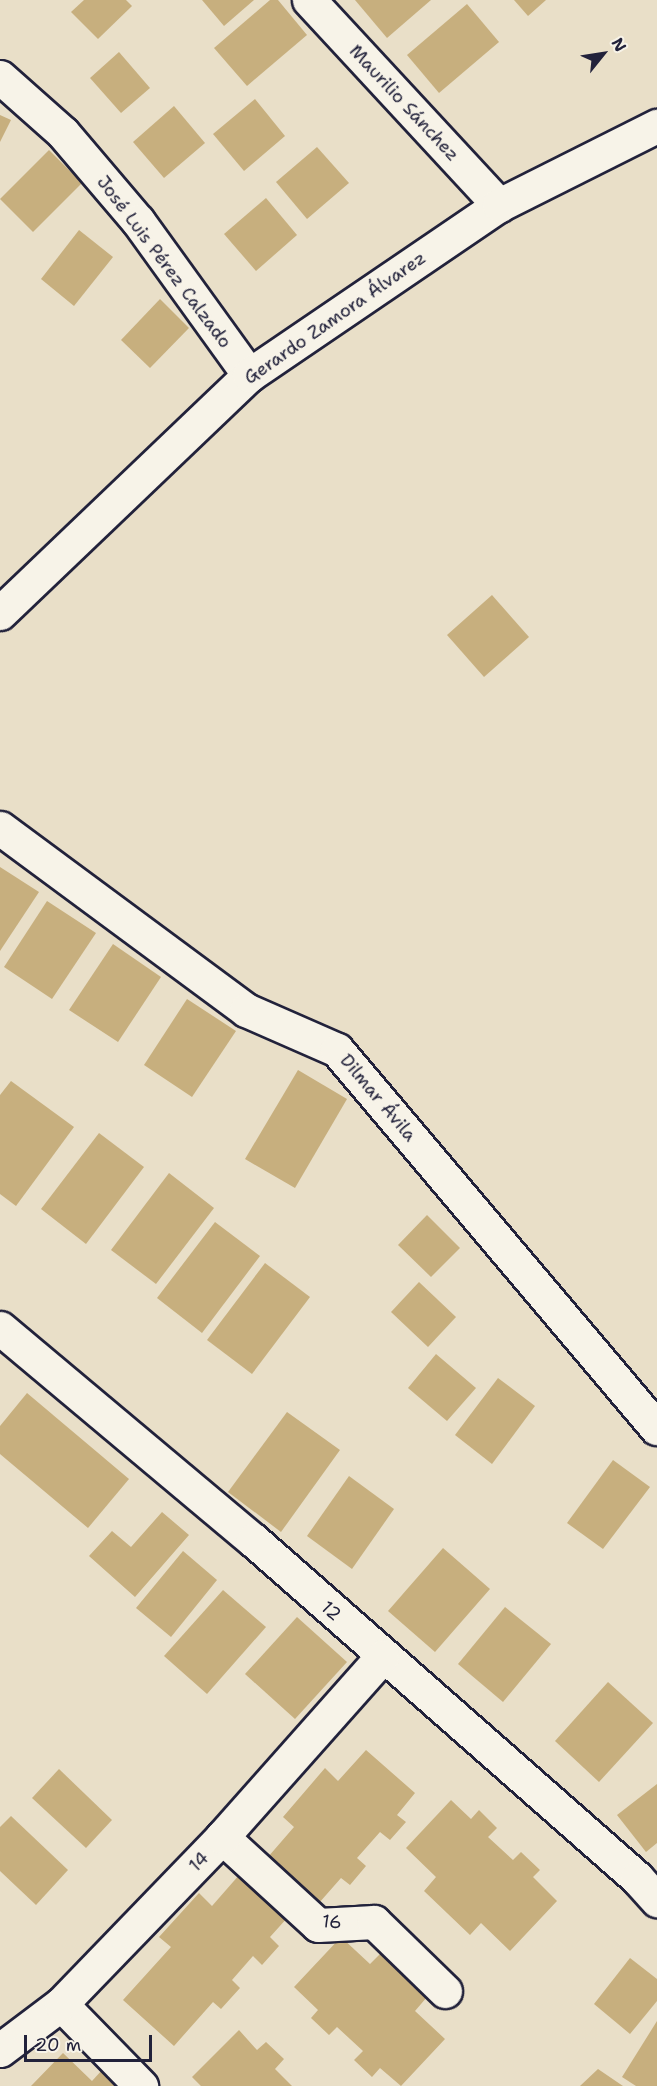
<!DOCTYPE html>
<html>
<head>
<meta charset="utf-8">
<style>
	body { margin:0 }
	#map { position:relative; width:657px; height:2086px; overflow:hidden; background:#e9dfc8; font-family:"Shantell Sans",sans-serif }
	div>[style] { position:absolute }
	[style*='--x'] { left:calc(var(--x)*1px); top:calc(var(--y)*1px); width:calc(var(--w)*1px); rotate:calc(var(--a)*1deg) }
	.building>* { inset:0; background:#c7af7e }
	.roads { filter:drop-shadow(2px 0 #22223b) drop-shadow(-2px 0 #22223b) drop-shadow(0 2px #22223b) drop-shadow(0 -2px #22223b) }
	.street>* { height:33px; margin:-16.5px; padding:0 16.5px; transform-origin:16.5px; border-radius:16.5px; background:#f7f3e8 }
	span { translate:-50% -50%; white-space:nowrap; text-align:center; line-height:1.15; -webkit-text-stroke:4.5px #f7f3e8; paint-order:stroke }
	.street-label { font-size:18px; color:#22223b }
	.north { position:absolute; left:573px; top:24px; width:60px; height:60px; -webkit-text-stroke:4px #f7f3e8; paint-order:stroke; rotate:60deg; font-size:16px; font-weight:700; line-height:24px; text-align:center; color:#22223b }
	.north::after { content:''; display:block; margin:auto; width:21px; height:27px; background:#22223b; clip-path:polygon(50% 0,100% 100%,50% 72%,0 100%) }
	.scale { position:absolute; left:24px; top:2035px; width:128px; height:27px; box-sizing:border-box; border:3px solid #22223b; border-top:0; padding-left:8px; font-size:18px; line-height:21px; white-space:nowrap; color:#22223b; -webkit-text-stroke:4px #f7f3e8; paint-order:stroke }
</style>
</head>
<body>
<div id="map">
	<div class="building">
		<i style="clip-path:polygon(84px 0,126px 0,132px 6px,98px 39px,71px 12px)"></i>
		<i style="clip-path:polygon(202px 0,254px 0,224px 26px)"></i>
		<i style="clip-path:polygon(270px 0,278px 0,307px 35px,247px 86px,214px 48px)"></i>
		<i style="clip-path:polygon(355px 0,431px 0,387px 38px)"></i>
		<i style="clip-path:polygon(514px 0,546px 0,528px 16px)"></i>
		<i style="clip-path:polygon(467px 4px,499px 42px,439px 93px,407px 55px)"></i>
		<i style="clip-path:polygon(119px 52px,150px 88px,121px 113px,90px 78px)"></i>
		<i style="clip-path:polygon(255px 99px,285px 136px,244px 171px,213px 134px)"></i>
		<i style="clip-path:polygon(174px 106px,205px 143px,164px 178px,133px 142px)"></i>
		<i style="clip-path:polygon(0 115px,11px 120px,0 142px)"></i>
		<i style="clip-path:polygon(317px 147px,349px 183px,307px 219px,276px 182px)"></i>
		<i style="clip-path:polygon(49px 150px,82px 183px,33px 232px,0 199px)"></i>
		<i style="clip-path:polygon(266px 198px,297px 235px,256px 271px,224px 234px)"></i>
		<i style="clip-path:polygon(79px 230px,113px 257px,74px 306px,41px 279px)"></i>
		<i style="clip-path:polygon(160px 299px,189px 328px,150px 368px,121px 340px)"></i>
		<i style="clip-path:polygon(492px 595px,529px 637px,484px 677px,447px 635px)"></i>
		<i style="clip-path:polygon(0 867px,39px 892px,0 951px)"></i>
		<i style="clip-path:polygon(47px 901px,96px 933px,52px 999px,4px 967px)"></i>
		<i style="clip-path:polygon(113px 944px,161px 977px,118px 1042px,69px 1010px)"></i>
		<i style="clip-path:polygon(187px 999px,236px 1031px,192px 1097px,144px 1065px)"></i>
		<i style="clip-path:polygon(298px 1070px,347px 1099px,295px 1188px,245px 1159px)"></i>
		<i style="clip-path:polygon(11px 1081px,74px 1127px,16px 1206px,0 1194px,0 1095px)"></i>
		<i style="clip-path:polygon(99px 1133px,144px 1167px,86px 1244px,41px 1209px)"></i>
		<i style="clip-path:polygon(169px 1173px,214px 1208px,156px 1284px,111px 1250px)"></i>
		<i style="clip-path:polygon(427px 1215px,460px 1248px,431px 1277px,398px 1245px)"></i>
		<i style="clip-path:polygon(215px 1222px,260px 1256px,202px 1333px,157px 1298px)"></i>
		<i style="clip-path:polygon(265px 1263px,310px 1297px,252px 1374px,207px 1340px)"></i>
		<i style="clip-path:polygon(419px 1282px,456px 1317px,428px 1347px,391px 1312px)"></i>
		<i style="clip-path:polygon(436px 1354px,476px 1388px,447px 1421px,408px 1388px)"></i>
		<i style="clip-path:polygon(498px 1378px,535px 1406px,492px 1464px,455px 1435px)"></i>
		<i style="clip-path:polygon(27px 1393px,129px 1479px,88px 1528px,0 1454px,0 1426px)"></i>
		<i style="clip-path:polygon(287px 1412px,340px 1450px,281px 1532px,228px 1492px)"></i>
		<i style="clip-path:polygon(613px 1460px,650px 1487px,603px 1549px,567px 1523px)"></i>
		<i style="clip-path:polygon(349px 1476px,394px 1509px,352px 1569px,307px 1536px)"></i>
		<i style="clip-path:polygon(162px 1512px,189px 1535px,135px 1597px,89px 1556px,112px 1531px,131px 1547px)"></i>
		<i style="clip-path:polygon(443px 1548px,490px 1589px,435px 1652px,388px 1611px)"></i>
		<i style="clip-path:polygon(183px 1551px,217px 1580px,171px 1637px,136px 1608px)"></i>
		<i style="clip-path:polygon(223px 1590px,266px 1627px,207px 1694px,164px 1656px)"></i>
		<i style="clip-path:polygon(505px 1607px,551px 1644px,503px 1702px,458px 1664px)"></i>
		<i style="clip-path:polygon(297px 1617px,347px 1662px,295px 1719px,245px 1674px)"></i>
		<i style="clip-path:polygon(608px 1682px,653px 1723px,599px 1782px,555px 1741px)"></i>
		<i style="clip-path:polygon(366px 1750px,415px 1793px,397px 1815px,406px 1822px,390px 1840px,380px 1832px,357px 1858px,366px 1866px,350px 1885px,341px 1878px,319px 1903px,268px 1857px,294px 1827px,283px 1817px,325px 1768px,338px 1781px)"></i>
		<i style="clip-path:polygon(59px 1769px,112px 1820px,86px 1848px,32px 1798px)"></i>
		<i style="clip-path:polygon(657px 1784px,657px 1843px,646px 1852px,617px 1815px)"></i>
		<i style="clip-path:polygon(451px 1800px,471px 1819px,479px 1810px,497px 1828px,488px 1837px,513px 1860px,521px 1852px,540px 1870px,533px 1877px,557px 1901px,510px 1951px,481px 1923px,470px 1935px,424px 1891px,436px 1877px,406px 1848px)"></i>
		<i style="clip-path:polygon(11px 1816px,68px 1870px,36px 1905px,0 1871px,0 1827px)"></i>
		<i style="clip-path:polygon(240px 1874px,288px 1917px,270px 1937px,279px 1946px,262px 1965px,253px 1956px,232px 1980px,240px 1988px,221px 2009px,213px 2002px,174px 2046px,123px 2000px,171px 1947px,159px 1937px,199px 1893px,212px 1906px)"></i>
		<i style="clip-path:polygon(341px 1937px,370px 1964px,381px 1953px,427px 1997px,415px 2011px,445px 2039px,401px 2086px,380px 2068px,372px 2077px,354px 2060px,363px 2051px,337px 2027px,329px 2035px,311px 2018px,318px 2010px,294px 1987px)"></i>
		<i style="clip-path:polygon(630px 1958px,657px 1979px,657px 2001px,630px 2034px,594px 2004px)"></i>
		<i style="clip-path:polygon(657px 2021px,657px 2086px,636px 2086px,622px 2077px)"></i>
		<i style="clip-path:polygon(239px 2030px,257px 2050px,266px 2042px,284px 2059px,275px 2069px,292px 2086px,201px 2086px,192px 2077px)"></i>
		<i style="clip-path:polygon(63px 2053px,92px 2081px,103px 2069px,120px 2086px,31px 2086px)"></i>
		<i style="clip-path:polygon(598px 2069px,623px 2086px,580px 2086px)"></i>
	</div>
	<div class="roads">
		<div class="street">
			<i style="--x:309;--y:0;--w:280;--a:47.2"></i>
			<i style="--x:0;--y:77;--w:84;--a:41.6"></i>
			<i style="--x:63;--y:133;--w:116;--a:49.6"></i>
			<i style="--x:138;--y:221;--w:190;--a:54.2"></i>
			<i style="--x:0;--y:613;--w:344;--a:-43.7"></i>
			<i style="--x:249;--y:375;--w:302;--a:-34.2"></i>
			<i style="--x:499;--y:205;--w:177;--a:-26.6"></i>
			<i style="--x:0;--y:828;--w:306;--a:36.5"></i>
			<i style="--x:246;--y:1010;--w:99;--a:23.7"></i>
			<i style="--x:337;--y:1050;--w:495;--a:49.8"></i>
			<i style="--x:0;--y:1328;--w:330;--a:40"></i>
			<i style="--x:253;--y:1540;--w:512;--a:41.35"></i>
			<i style="--x:637;--y:1878;--w:30;--a:48"></i>
			<i style="--x:222;--y:1837;--w:130;--a:42.5"></i>
			<i style="--x:318;--y:1925;--w:56;--a:-3.1"></i>
			<i style="--x:374;--y:1922;--w:99;--a:44.2"></i>
			<i style="--x:61;--y:2004;--w:115;--a:45.7"></i>
			<i style="--x:0;--y:2050;--w:76;--a:-37"></i>
			<i style="--x:61;--y:2004;--w:232;--a:-46"></i>
			<i style="--x:222;--y:1837;--w:241;--a:-48.4"></i>
		</div>
	</div>
	<div class="street-label">
		<span style="left:404px;top:103px;rotate:47deg">Maurilio Sánchez</span>
		<span style="left:164px;top:262px;rotate:53deg">José Luis Pérez Calzado</span>
		<span style="left:335px;top:318px;rotate:-35deg">Gerardo Zamora Álvarez</span>
		<span style="left:378px;top:1098px;rotate:50deg">Dilmar Ávila</span>
		<span style="left:331px;top:1611px;rotate:42deg">12</span>
		<span style="left:199px;top:1862px;rotate:-46deg">14</span>
		<span style="left:332px;top:1922px;rotate:4deg">16</span>
	</div>
	<div class="north">N</div>
	<div class="scale">20 m</div>
</div>
</body>
</html>
